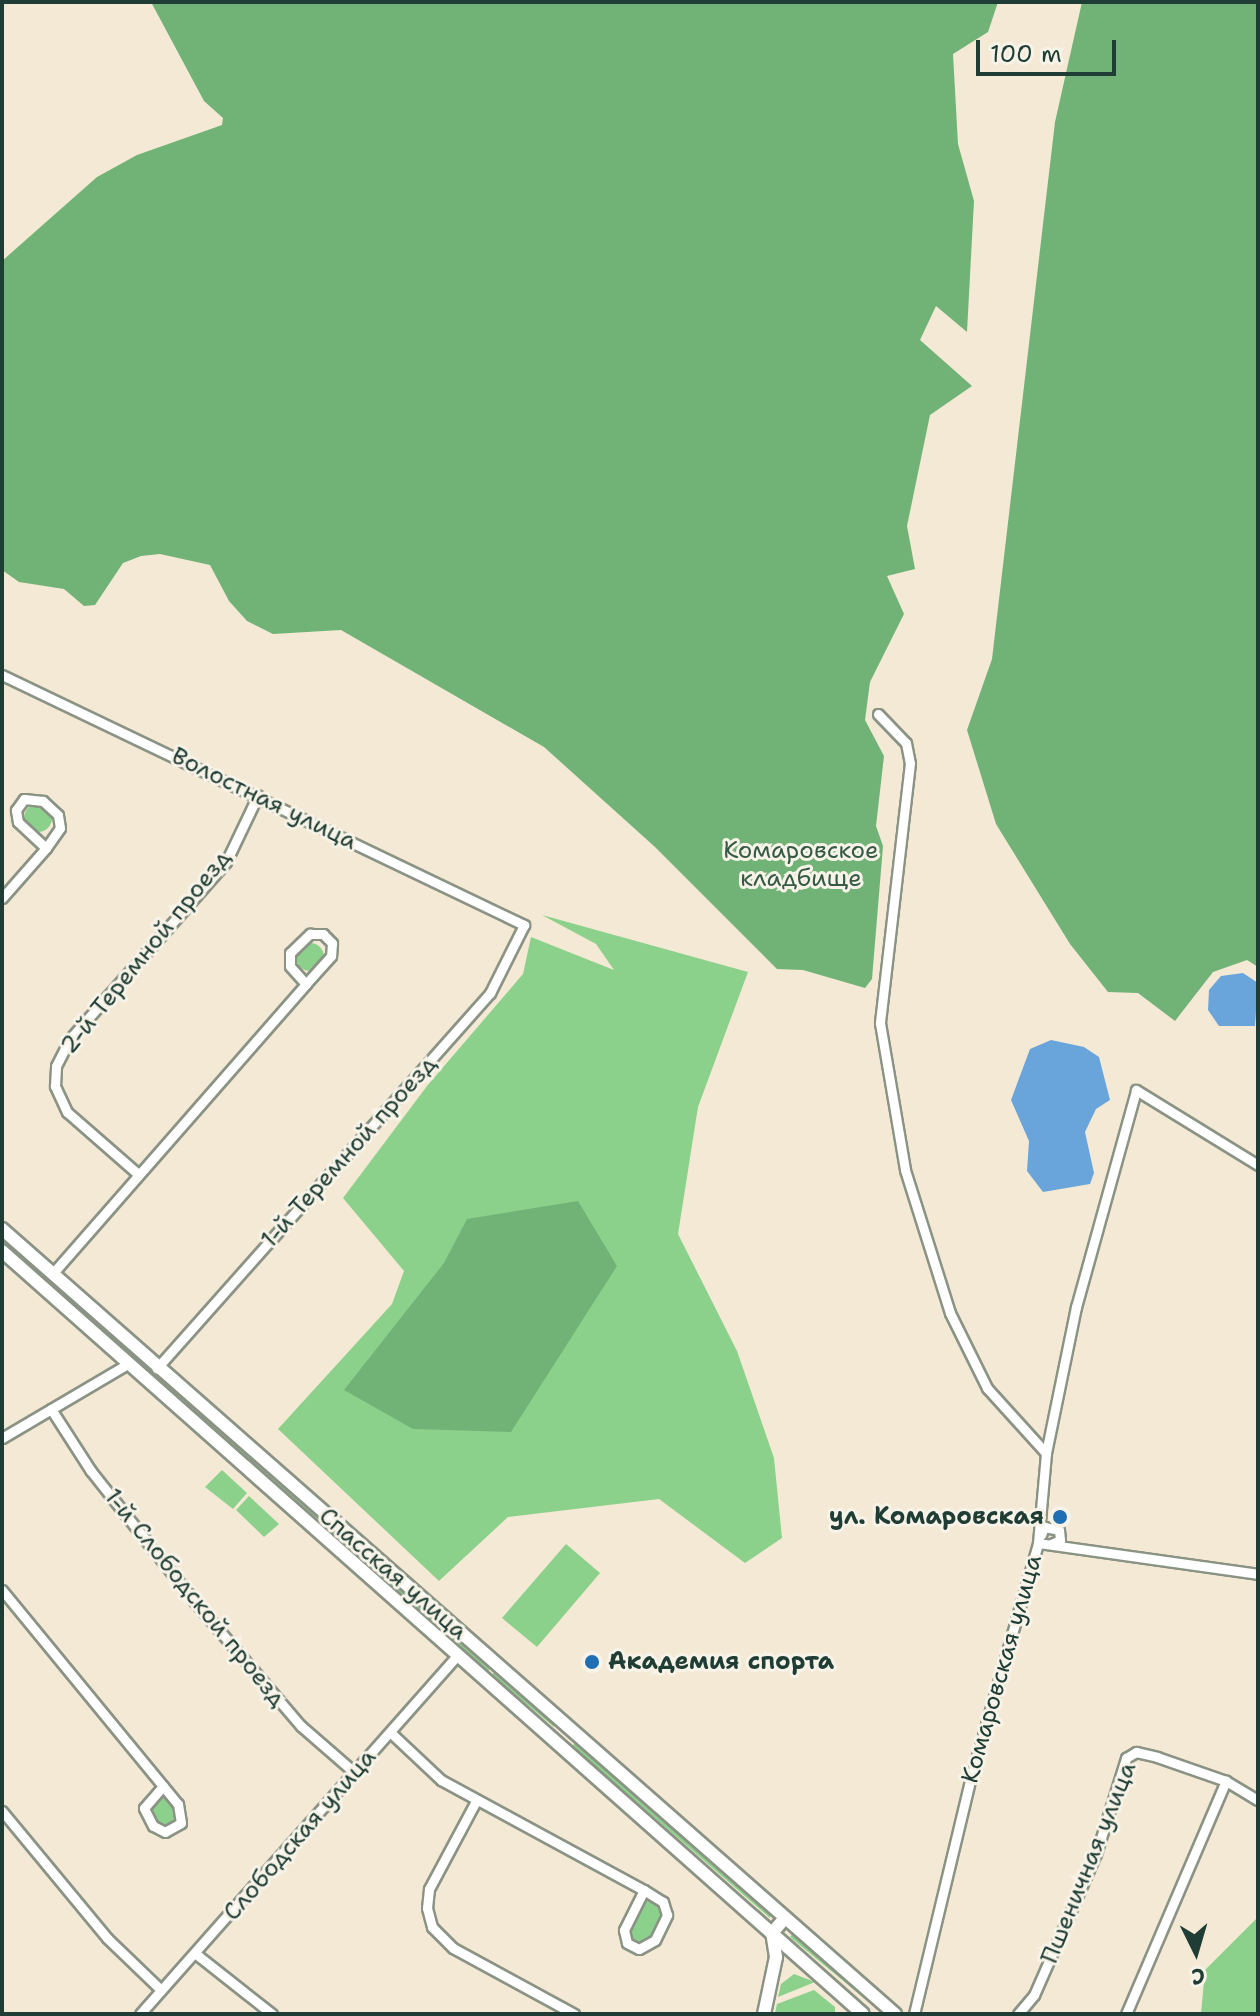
<!DOCTYPE html>
<html>
<head>
<meta charset="utf-8">
<style>
	body { margin:0 }
	#map { position:relative; width:1260px; height:2016px; overflow:hidden; background:#f4e9d4; font-family:"Shantell Sans",sans-serif }
	div>[style] { position:absolute }
	[style*='--x'] { left:calc(var(--x)*1px); top:calc(var(--y)*1px); width:calc(var(--w)*1px); rotate:calc(var(--a)*1deg) }
	.green>* { inset:0; background:#8cd18b }
	.round { border-radius:50% }
	.forest>* { inset:0; background:#71b377 }
	.water>* { inset:0; background:#69a5da }
	.roads { filter:drop-shadow(2px 0 #8a9384) drop-shadow(-2px 0 #8a9384) drop-shadow(0 2px #8a9384) drop-shadow(0 -2px #8a9384) }
	.minor>* { height:9px; margin:-4.5px; padding:0 4.5px; transform-origin:4.5px; border-radius:4.5px; background:#fff }
	.tertiary>* { height:12px; margin:-6px; padding:0 6px; transform-origin:6px; border-radius:6px; background:#fff }
	.dots>* { width:22px; height:22px; translate:-50% -50%; box-sizing:border-box; border:4px solid #f7f3e8; border-radius:50% }
	span { translate:-50% -50%; white-space:nowrap; text-align:center; line-height:1.15; -webkit-text-stroke:6px #f7f3e8; paint-order:stroke }
	.street-label { font-size:24px; color:#1f3d34 }
	.park-label { font-size:24px; color:#355b45 }
	.poi-label { font-size:24px; color:#1f3d34; font-weight:700 }
	.right { translate:-100% -50%; text-align:right }
	.left { translate:0 -50%; text-align:left }
	.frame { position:absolute; inset:0; border:4px solid #1f3d34; pointer-events:none }
	.north { position:absolute; left:1156px; top:1912px; width:80px; height:80px; -webkit-text-stroke:6px #f7f3e8; paint-order:stroke; rotate:175deg; font-size:22px; font-weight:700; line-height:32px; text-align:center; color:#1f3d34 }
	.north::after { content:''; display:block; margin:auto; width:28px; height:36px; background:#1f3d34; clip-path:polygon(50% 0,100% 100%,50% 72%,0 100%) }
	.scale { position:absolute; left:976px; top:40px; width:140px; height:36px; box-sizing:border-box; border:4px solid #1f3d34; border-top:0; padding-left:10px; font-size:24px; line-height:28px; white-space:nowrap; color:#1f3d34; -webkit-text-stroke:6px #f7f3e8; paint-order:stroke }
</style>
</head>
<body>
<div id="map">
	<div class="green">
		<i class="round" style="left:24px;top:804px;width:28px;height:28px"></i>
		<i style="clip-path:polygon(542px 915px,748px 972px,698px 1107px,678px 1234px,737px 1351px,774px 1458px,782px 1538px,745px 1563px,659px 1499px,508px 1517px,439px 1581px,278px 1429px,392px 1304px,404px 1271px,343px 1198px,427px 1086px,523px 974px,531px 937px,614px 970px,596px 944px)"></i>
		<i class="round" style="left:296px;top:943px;width:28px;height:28px"></i>
		<i style="clip-path:polygon(2px 1236px,99px 1321px,95px 1325px,2px 1244px)"></i>
		<i style="clip-path:polygon(105px 1326px,155px 1371px,151px 1375px,101px 1330px)"></i>
		<i style="clip-path:polygon(161px 1375px,436px 1618px,432px 1623px,156px 1380px)"></i>
		<i style="clip-path:polygon(222px 1470px,247px 1493px,233px 1509px,205px 1487px)"></i>
		<i style="clip-path:polygon(249px 1496px,279px 1524px,264px 1537px,236px 1510px)"></i>
		<i style="clip-path:polygon(566px 1544px,600px 1573px,537px 1647px,502px 1618px)"></i>
		<i style="clip-path:polygon(441px 1622px,492px 1666px,488px 1671px,437px 1627px)"></i>
		<i style="clip-path:polygon(496px 1670px,555px 1723px,554px 1727px,492px 1675px)"></i>
		<i style="clip-path:polygon(576px 1742px,771px 1914px,770px 1918px,572px 1746px)"></i>
		<i class="round" style="left:152px;top:1798px;width:26px;height:26px"></i>
		<i style="clip-path:polygon(650px 1898px,658px 1900px,662px 1911px,650px 1939px,637px 1945px,629px 1931px,643px 1902px)"></i>
		<i style="clip-path:polygon(1258px 1917px,1258px 2014px,1201px 2014px,1205px 1970px)"></i>
		<i style="clip-path:polygon(793px 1933px,863px 1995px,864px 1998px,790px 1937px)"></i>
		<i style="clip-path:polygon(794px 1974px,815px 1982px,778px 1997px,781px 1984px)"></i>
		<i style="clip-path:polygon(814px 1990px,835px 2007px,835px 2014px,775px 2014px,777px 2004px)"></i>
	</div>
	<div class="forest">
		<i style="clip-path:polygon(151px 2px,998px 2px,988px 32px,953px 54px,958px 144px,974px 201px,967px 332px,936px 306px,920px 340px,972px 386px,930px 415px,907px 526px,915px 569px,887px 576px,904px 614px,870px 682px,865px 720px,884px 756px,876px 826px,883px 846px,872px 979px,865px 988px,803px 970px,777px 969px,655px 847px,544px 747px,341px 630px,273px 634px,247px 621px,229px 601px,210px 565px,160px 554px,141px 556px,123px 563px,95px 605px,84px 606px,64px 589px,19px 582px,2px 570px,2px 261px,97px 177px,137px 155px,222px 125px,223px 118px,204px 101px)"></i>
		<i style="clip-path:polygon(1082px 2px,1258px 2px,1258px 967px,1247px 960px,1213px 972px,1175px 1021px,1138px 993px,1108px 992px,1070px 944px,996px 824px,967px 730px,992px 659px,1055px 122px)"></i>
		<i style="clip-path:polygon(578px 1201px,617px 1266px,511px 1432px,413px 1429px,344px 1390px,444px 1263px,467px 1219px)"></i>
	</div>
	<div class="water">
		<i style="clip-path:polygon(1243px 973px,1258px 983px,1255px 1026px,1219px 1026px,1208px 1010px,1209px 990px,1221px 976px)"></i>
		<i style="clip-path:polygon(1051px 1040px,1084px 1047px,1099px 1057px,1110px 1100px,1096px 1109px,1085px 1132px,1094px 1173px,1090px 1184px,1043px 1192px,1027px 1171px,1029px 1141px,1011px 1100px,1030px 1049px)"></i>
	</div>
	<div class="roads">
		<div class="minor">
			<i style="--x:2;--y:675;--w:579;--a:25.59"></i>
			<i style="--x:524;--y:925;--w:76;--a:116.6"></i>
			<i style="--x:490;--y:993;--w:502;--a:131.61"></i>
			<i style="--x:878;--y:714;--w:40;--a:46"></i>
			<i style="--x:906;--y:743;--w:20;--a:79"></i>
			<i style="--x:910;--y:763;--w:262;--a:96.6"></i>
			<i style="--x:880;--y:1023;--w:149;--a:80.3"></i>
			<i style="--x:905;--y:1170;--w:150;--a:72.5"></i>
			<i style="--x:950;--y:1313;--w:84;--a:63.7"></i>
			<i style="--x:987;--y:1388;--w:88;--a:47.8"></i>
			<i style="--x:2;--y:898;--w:67;--a:-48.7"></i>
			<i style="--x:46;--y:848;--w:24;--a:-55"></i>
			<i style="--x:60;--y:828;--w:13;--a:-99"></i>
			<i style="--x:58;--y:815;--w:21;--a:-137"></i>
			<i style="--x:43;--y:801;--w:19;--a:-174"></i>
			<i style="--x:24;--y:799;--w:14;--a:126"></i>
			<i style="--x:16;--y:810;--w:12;--a:81"></i>
			<i style="--x:18;--y:822;--w:38;--a:43"></i>
			<i style="--x:138;--y:1174;--w:94;--a:-138.9"></i>
			<i style="--x:67;--y:1112;--w:29;--a:-115"></i>
			<i style="--x:55;--y:1086;--w:20;--a:-87"></i>
			<i style="--x:56;--y:1066;--w:29;--a:-63"></i>
			<i style="--x:69;--y:1040;--w:237;--a:-48.6"></i>
			<i style="--x:226;--y:862;--w:74;--a:-64.5"></i>
			<i style="--x:53;--y:1273;--w:384;--a:-48.8"></i>
			<i style="--x:306;--y:984;--w:24;--a:-132"></i>
			<i style="--x:290;--y:966;--w:13;--a:-90"></i>
			<i style="--x:290;--y:953;--w:28;--a:-44"></i>
			<i style="--x:310;--y:934;--w:13;--a:0"></i>
			<i style="--x:323;--y:934;--w:13;--a:45"></i>
			<i style="--x:332;--y:943;--w:13;--a:94"></i>
			<i style="--x:331;--y:956;--w:38;--a:132"></i>
			<i style="--x:51;--y:1409;--w:74;--a:57.2"></i>
			<i style="--x:91;--y:1471;--w:167;--a:51.6"></i>
			<i style="--x:195;--y:1602;--w:163;--a:49.5"></i>
			<i style="--x:301;--y:1726;--w:72;--a:41"></i>
			<i style="--x:2;--y:1438;--w:144;--a:-30.5"></i>
			<i style="--x:1041;--y:1535;--w:9;--a:-69"></i>
			<i style="--x:1044;--y:1527;--w:15;--a:11"></i>
			<i style="--x:1059;--y:1530;--w:10;--a:84"></i>
			<i style="--x:1060;--y:1540;--w:10;--a:156"></i>
			<i style="--x:1038;--y:1543;--w:222;--a:8"></i>
			<i style="--x:2;--y:1590;--w:277;--a:50.6"></i>
			<i style="--x:178;--y:1804;--w:19;--a:81"></i>
			<i style="--x:181;--y:1823;--w:18;--a:151"></i>
			<i style="--x:165;--y:1832;--w:13;--a:-153"></i>
			<i style="--x:153;--y:1826;--w:20;--a:-117"></i>
			<i style="--x:144;--y:1808;--w:29;--a:-49"></i>
			<i style="--x:391;--y:1733;--w:69;--a:43.2"></i>
			<i style="--x:441;--y:1780;--w:231;--a:28.5"></i>
			<i style="--x:644;--y:1890;--w:45;--a:116.6"></i>
			<i style="--x:624;--y:1930;--w:13;--a:77"></i>
			<i style="--x:627;--y:1943;--w:13;--a:27"></i>
			<i style="--x:639;--y:1949;--w:18;--a:-29"></i>
			<i style="--x:655;--y:1940;--w:28;--a:-64"></i>
			<i style="--x:667;--y:1915;--w:14;--a:-107"></i>
			<i style="--x:663;--y:1902;--w:22;--a:-148"></i>
			<i style="--x:476;--y:1801;--w:100;--a:118.1"></i>
			<i style="--x:429;--y:1889;--w:19;--a:96"></i>
			<i style="--x:427;--y:1908;--w:20;--a:75"></i>
			<i style="--x:432;--y:1927;--w:30;--a:45"></i>
			<i style="--x:453;--y:1948;--w:138;--a:28.6"></i>
			<i style="--x:2;--y:1811;--w:165;--a:50.4"></i>
			<i style="--x:107;--y:1938;--w:75;--a:43.9"></i>
			<i style="--x:196;--y:1954;--w:97;--a:38.3"></i>
			<i style="--x:140;--y:2014;--w:480;--a:-48.5"></i>
			<i style="--x:914;--y:2014;--w:244;--a:-76.5"></i>
			<i style="--x:971;--y:1777;--w:243;--a:-74"></i>
			<i style="--x:1038;--y:1543;--w:90;--a:-84.9"></i>
			<i style="--x:1046;--y:1453;--w:149;--a:-78.4"></i>
			<i style="--x:1076;--y:1307;--w:225;--a:-74.5"></i>
			<i style="--x:1136;--y:1090;--w:143;--a:31.6"></i>
			<i style="--x:1018;--y:2014;--w:25;--a:-50"></i>
			<i style="--x:1034;--y:1995;--w:154;--a:-66.3"></i>
			<i style="--x:1096;--y:1854;--w:101;--a:-72.6"></i>
			<i style="--x:1126;--y:1758;--w:12;--a:-31"></i>
			<i style="--x:1136;--y:1752;--w:22;--a:13"></i>
			<i style="--x:1157;--y:1757;--w:73;--a:19.2"></i>
			<i style="--x:1226;--y:1781;--w:37;--a:31"></i>
			<i style="--x:1126;--y:2014;--w:254;--a:-66.8"></i>
		</div>
		<div class="tertiary">
			<i style="--x:2;--y:1229;--w:1189;--a:41.32"></i>
			<i style="--x:2;--y:1251;--w:1150;--a:41.55"></i>
			<i style="--x:764;--y:2014;--w:58;--a:-78.1"></i>
			<i style="--x:776;--y:1957;--w:24;--a:-99"></i>
			<i style="--x:772;--y:1933;--w:20;--a:-49"></i>
		</div>
	</div>
	<div class="dots">
		<i style="left:1060px;top:1517px;background:#1f6fb2"></i>
		<i style="left:592px;top:1662px;background:#1f6fb2"></i>
	</div>
	<div class="street-label">
		<span style="left:264px;top:799px;rotate:26deg">Волостная улица</span>
		<span style="left:146px;top:952px;rotate:-51deg">2-й Теремной проезд</span>
		<span style="left:349px;top:1152px;rotate:-48deg">1-й Теремной проезд</span>
		<span style="left:393px;top:1574px;rotate:41deg">Спасская улица</span>
		<span style="left:195px;top:1598px;rotate:51deg">1-й Слободской проезд</span>
		<span style="left:1002px;top:1669px;rotate:-74deg">Комаровская улица</span>
		<span style="left:300px;top:1835px;rotate:-49deg">Слободская улица</span>
		<span style="left:1089px;top:1863px;rotate:-68deg">Пшеничная улица</span>
	</div>
	<div class="park-label">
		<span style="left:801px;top:865px">Комаровское<br>кладбище</span>
	</div>
	<div class="poi-label">
		<span class="right" style="left:1044px;top:1517px">ул. Комаровская</span>
		<span class="left" style="left:608px;top:1662px">Академия спорта</span>
	</div>
	<div class="frame"></div>
	<div class="north">С</div>
	<div class="scale">100 m</div>
</div>
</body>
</html>
